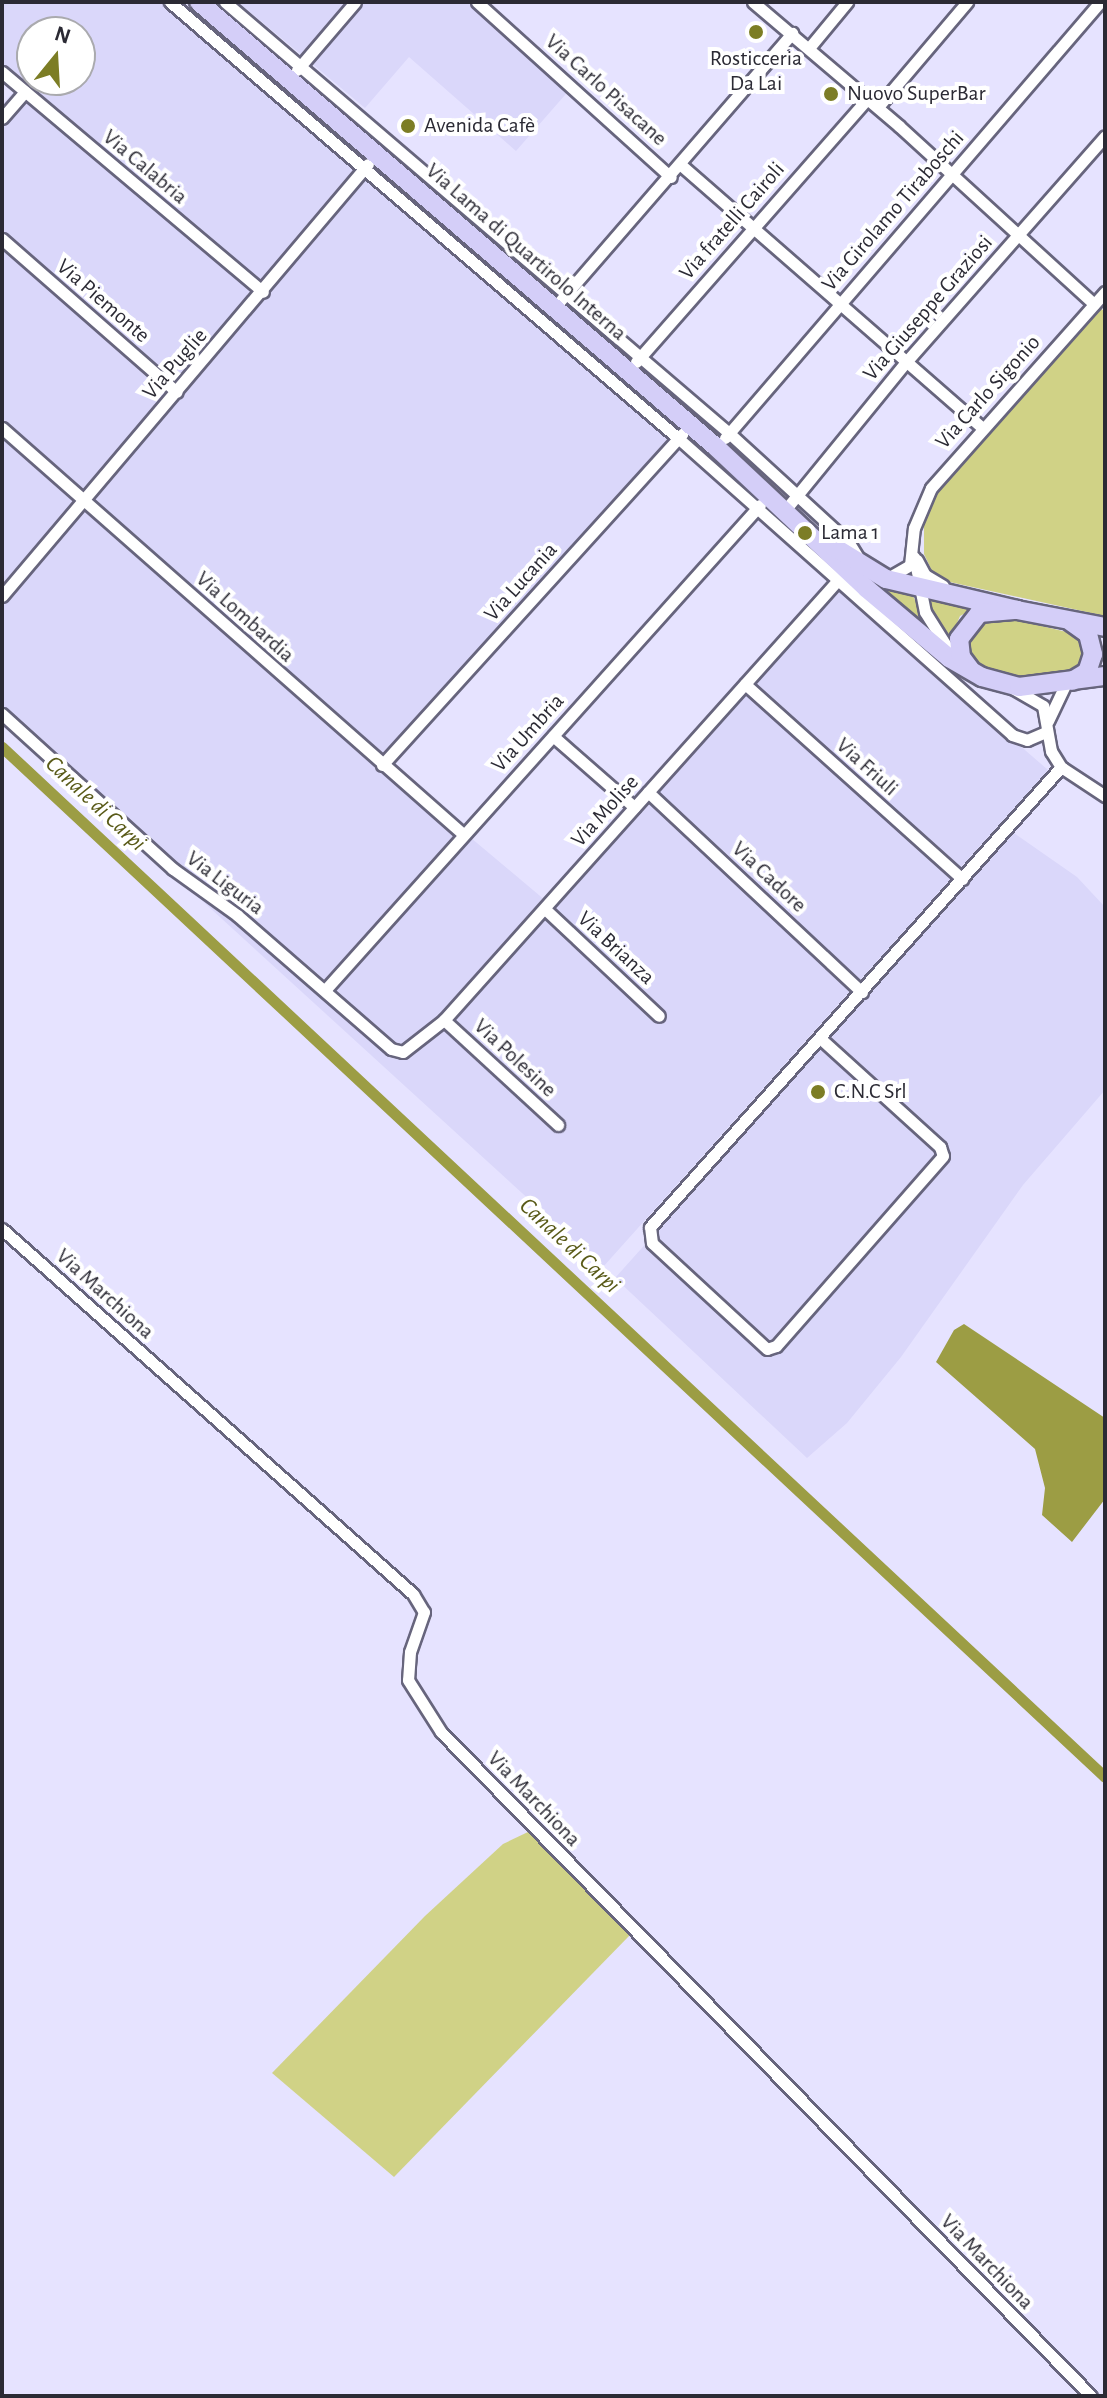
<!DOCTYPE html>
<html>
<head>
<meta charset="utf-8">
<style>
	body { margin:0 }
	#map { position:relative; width:1107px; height:2398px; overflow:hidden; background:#e6e3ff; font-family:"Alegreya Sans",sans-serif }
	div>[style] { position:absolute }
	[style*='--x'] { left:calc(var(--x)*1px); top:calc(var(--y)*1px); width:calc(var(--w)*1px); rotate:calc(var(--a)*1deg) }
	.built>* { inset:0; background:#dad7fa }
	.green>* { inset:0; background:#d0d286 }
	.water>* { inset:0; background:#9c9d44 }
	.canal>* { height:11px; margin:-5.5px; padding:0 5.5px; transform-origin:5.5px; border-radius:5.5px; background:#9c9d44 }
	.roads { filter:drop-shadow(2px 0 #67657d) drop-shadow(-2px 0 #67657d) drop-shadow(0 2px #67657d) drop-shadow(0 -2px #67657d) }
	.minor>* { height:11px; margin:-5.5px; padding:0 5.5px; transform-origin:5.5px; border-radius:5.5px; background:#fff }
	.primary>* { height:18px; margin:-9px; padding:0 9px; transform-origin:9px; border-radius:9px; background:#d4cef8 }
	.dots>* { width:22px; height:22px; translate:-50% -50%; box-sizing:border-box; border:4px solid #fff; border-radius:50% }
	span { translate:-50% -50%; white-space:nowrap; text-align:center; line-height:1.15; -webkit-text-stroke:8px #fff; paint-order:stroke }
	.poi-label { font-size:22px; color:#2b2a34 }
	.left { translate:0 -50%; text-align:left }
	.street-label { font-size:22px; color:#2b2a34 }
	.water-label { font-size:24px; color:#595a18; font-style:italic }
	.frame { position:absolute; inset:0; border:4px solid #2b2a34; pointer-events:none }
	.north { position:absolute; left:16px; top:16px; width:80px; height:80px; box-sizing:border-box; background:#fff; border:2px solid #aaaaae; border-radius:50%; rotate:18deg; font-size:22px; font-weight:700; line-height:32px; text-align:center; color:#2b2a34 }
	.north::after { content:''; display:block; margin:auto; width:28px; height:36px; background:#7c7d25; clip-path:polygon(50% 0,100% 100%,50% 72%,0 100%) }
</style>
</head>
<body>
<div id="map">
	<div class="built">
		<i style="clip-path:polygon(evenodd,2px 2px,169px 2px,672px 438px,383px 764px,546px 901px,832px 582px,1048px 770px,603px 1267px,2px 718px,2px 105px,22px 82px,2px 64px,2px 2px,32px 32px,80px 32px,80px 80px,32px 80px,32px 32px)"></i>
		<i style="clip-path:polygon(238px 2px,484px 2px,572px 87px,516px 151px,409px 57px,365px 108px)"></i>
		<i style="clip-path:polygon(1014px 833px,1077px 877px,1105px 907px,1105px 1090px,1023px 1185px,901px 1357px,847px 1423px,807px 1458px,615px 1278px)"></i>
	</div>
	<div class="green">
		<i style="clip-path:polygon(1097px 305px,1105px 312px,1105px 616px,945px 581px,932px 571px,924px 554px,924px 517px,932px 491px)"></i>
		<i style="clip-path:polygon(876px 582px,911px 592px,932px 634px,873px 586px)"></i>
		<i style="clip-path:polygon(922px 594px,977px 607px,960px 616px,949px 642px)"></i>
		<i style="clip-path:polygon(997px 615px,1079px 635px,1086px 656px,1078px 669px,1057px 677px,1014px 678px,978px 664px,967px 650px,968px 631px,974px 623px)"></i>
		<i style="clip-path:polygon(528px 1832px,629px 1926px,630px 1935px,394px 2177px,272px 2073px,425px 1916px,503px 1844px)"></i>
	</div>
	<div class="water">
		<i style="clip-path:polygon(964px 1324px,1105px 1418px,1105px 1499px,1072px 1542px,1042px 1515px,1045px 1488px,1035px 1449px,936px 1362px,954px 1330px)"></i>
	</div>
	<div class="canal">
		<i style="--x:2;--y:747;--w:1509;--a:43.04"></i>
	</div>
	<div class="roads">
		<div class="minor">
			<i style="--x:170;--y:2;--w:669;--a:40.64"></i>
			<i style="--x:678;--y:438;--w:447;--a:41.6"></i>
			<i style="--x:1012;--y:735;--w:16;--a:18"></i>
			<i style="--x:1027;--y:740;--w:21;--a:-23"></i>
			<i style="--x:225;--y:2;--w:663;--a:40.54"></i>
			<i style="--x:729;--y:433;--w:163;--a:42.5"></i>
			<i style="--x:849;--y:543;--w:19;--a:58"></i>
			<i style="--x:477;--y:2;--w:261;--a:42.1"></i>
			<i style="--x:753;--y:2;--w:192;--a:40.3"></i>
			<i style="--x:899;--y:126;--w:264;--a:42.4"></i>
			<i style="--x:809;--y:48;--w:60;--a:-50.4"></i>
			<i style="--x:297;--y:70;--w:89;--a:-49.5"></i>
			<i style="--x:2;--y:72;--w:341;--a:40.1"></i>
			<i style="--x:878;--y:107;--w:138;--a:-49.7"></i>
			<i style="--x:2;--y:118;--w:35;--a:-49"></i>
			<i style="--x:681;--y:165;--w:398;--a:41.1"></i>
			<i style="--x:2;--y:239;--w:232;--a:41.2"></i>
			<i style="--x:554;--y:308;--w:364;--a:-49.1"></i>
			<i style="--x:636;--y:362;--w:351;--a:-48.7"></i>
			<i style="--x:2;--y:428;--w:614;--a:41.37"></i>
			<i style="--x:725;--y:438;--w:575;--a:-49.3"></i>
			<i style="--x:786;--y:509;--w:190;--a:-50.8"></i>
			<i style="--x:906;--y:362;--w:301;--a:-48.6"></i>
			<i style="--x:914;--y:557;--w:56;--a:78.7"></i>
			<i style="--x:925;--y:612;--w:41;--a:57.8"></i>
			<i style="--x:917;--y:560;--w:17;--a:62"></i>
			<i style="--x:925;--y:575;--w:21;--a:31"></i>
			<i style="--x:886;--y:579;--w:28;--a:-30"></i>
			<i style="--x:910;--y:565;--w:37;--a:-84"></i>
			<i style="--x:914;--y:528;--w:43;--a:-67"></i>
			<i style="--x:931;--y:488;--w:262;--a:-48.4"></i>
			<i style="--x:2;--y:596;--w:566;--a:-49.73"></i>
			<i style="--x:745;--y:684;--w:292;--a:41.9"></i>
			<i style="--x:1014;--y:689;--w:34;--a:30"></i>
			<i style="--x:1043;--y:706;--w:46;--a:79.9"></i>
			<i style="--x:1051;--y:751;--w:19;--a:58"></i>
			<i style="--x:1061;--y:767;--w:53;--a:33.4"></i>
			<i style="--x:2;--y:714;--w:231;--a:42.2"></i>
			<i style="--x:173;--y:869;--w:79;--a:35.7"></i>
			<i style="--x:237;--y:915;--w:204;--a:41"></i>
			<i style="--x:391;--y:1049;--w:12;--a:14"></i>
			<i style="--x:403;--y:1052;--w:52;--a:-38"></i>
			<i style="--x:444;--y:1020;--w:591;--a:-48.16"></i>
			<i style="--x:1048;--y:721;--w:42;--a:-64.7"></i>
			<i style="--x:553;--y:736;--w:108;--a:41.2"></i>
			<i style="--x:382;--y:765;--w:447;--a:-47.8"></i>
			<i style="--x:648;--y:792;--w:293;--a:43.1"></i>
			<i style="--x:545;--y:909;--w:156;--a:43.2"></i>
			<i style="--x:326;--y:989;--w:650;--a:-48.12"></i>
			<i style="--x:444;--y:1020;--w:155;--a:42.6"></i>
			<i style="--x:821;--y:1039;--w:161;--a:42.2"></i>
			<i style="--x:940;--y:1147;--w:9;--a:72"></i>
			<i style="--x:943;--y:1156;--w:253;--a:131.3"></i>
			<i style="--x:776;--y:1346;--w:9;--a:162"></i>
			<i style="--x:767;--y:1349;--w:156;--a:-137.3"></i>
			<i style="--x:652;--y:1243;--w:16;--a:-97"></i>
			<i style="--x:650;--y:1227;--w:617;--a:-48.22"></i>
			<i style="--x:2;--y:1229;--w:550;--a:41.61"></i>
			<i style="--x:413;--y:1594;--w:21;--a:59"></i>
			<i style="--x:424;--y:1612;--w:42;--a:109.3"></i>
			<i style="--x:410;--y:1652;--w:28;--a:94"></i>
			<i style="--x:408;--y:1680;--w:62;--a:57.6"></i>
			<i style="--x:441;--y:1732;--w:929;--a:45.61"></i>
		</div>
		<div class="primary">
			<i style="--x:199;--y:2;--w:682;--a:40.72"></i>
			<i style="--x:716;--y:447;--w:206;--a:43.2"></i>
			<i style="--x:866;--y:588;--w:109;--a:40.1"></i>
			<i style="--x:949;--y:658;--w:38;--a:30"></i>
			<i style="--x:982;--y:677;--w:38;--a:15"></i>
			<i style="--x:1019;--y:687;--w:87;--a:-7.3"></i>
			<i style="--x:834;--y:547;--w:61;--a:31.6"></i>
			<i style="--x:886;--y:579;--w:135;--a:13.3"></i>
			<i style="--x:1071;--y:622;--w:21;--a:35"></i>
			<i style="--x:1088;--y:634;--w:21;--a:76"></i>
			<i style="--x:1093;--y:654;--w:19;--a:108"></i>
			<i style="--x:1087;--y:672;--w:17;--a:149"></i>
			<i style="--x:970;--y:669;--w:15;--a:-127"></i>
			<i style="--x:961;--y:657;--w:18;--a:-96"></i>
			<i style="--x:959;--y:639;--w:33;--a:-52"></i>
			<i style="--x:979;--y:613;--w:38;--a:-5"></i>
			<i style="--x:1017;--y:610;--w:90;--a:10.9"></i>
		</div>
	</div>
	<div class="dots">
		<i style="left:756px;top:32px;background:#7c7d25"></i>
		<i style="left:831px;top:94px;background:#7c7d25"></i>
		<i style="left:408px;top:126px;background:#7c7d25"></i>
		<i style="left:805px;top:533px;background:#7c7d25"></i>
		<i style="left:818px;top:1092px;background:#7c7d25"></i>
	</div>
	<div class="poi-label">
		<span style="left:756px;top:71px">Rosticceria<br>Da Lai</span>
		<span class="left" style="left:847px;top:94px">Nuovo SuperBar</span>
		<span class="left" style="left:424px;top:126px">Avenida Cafè</span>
		<span class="left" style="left:821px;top:533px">Lama 1</span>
		<span class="left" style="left:834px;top:1092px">C.N.C Srl</span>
	</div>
	<div class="street-label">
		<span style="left:606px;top:90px;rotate:42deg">Via Carlo Pisacane</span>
		<span style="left:145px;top:167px;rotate:40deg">Via Calabria</span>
		<span style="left:893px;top:211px;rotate:-49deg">Via Girolamo Tiraboschi</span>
		<span style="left:732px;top:221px;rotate:-49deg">Via fratelli Cairoli</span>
		<span style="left:526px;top:252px;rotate:41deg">Via Lama di Quartirolo Interna</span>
		<span style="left:103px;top:301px;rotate:41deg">Via Piemonte</span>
		<span style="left:928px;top:308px;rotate:-49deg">Via Giuseppe Graziosi</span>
		<span style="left:175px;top:364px;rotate:-49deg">Via Puglie</span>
		<span style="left:988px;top:392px;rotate:-48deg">Via Carlo Sigonio</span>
		<span style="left:521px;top:582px;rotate:-48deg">Via Lucania</span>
		<span style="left:245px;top:617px;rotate:42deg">Via Lombardia</span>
		<span style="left:528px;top:733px;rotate:-48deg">Via Umbria</span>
		<span style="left:867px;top:767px;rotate:42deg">Via Friuli</span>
		<span style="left:605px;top:811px;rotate:-48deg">Via Molise</span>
		<span style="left:769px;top:877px;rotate:43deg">Via Cadore</span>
		<span style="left:225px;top:883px;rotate:37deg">Via Liguria</span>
		<span style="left:616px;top:948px;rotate:43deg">Via Brianza</span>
		<span style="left:515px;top:1058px;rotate:43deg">Via Polesine</span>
		<span style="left:105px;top:1294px;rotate:42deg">Via Marchiona</span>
		<span style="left:534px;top:1799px;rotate:46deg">Via Marchiona</span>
		<span style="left:987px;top:2262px;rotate:46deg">Via Marchiona</span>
	</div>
	<div class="water-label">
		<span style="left:95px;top:804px;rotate:43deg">Canale di Carpi</span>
		<span style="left:569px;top:1246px;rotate:43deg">Canale di Carpi</span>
	</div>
	<div class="frame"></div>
	<div class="north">N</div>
</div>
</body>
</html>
